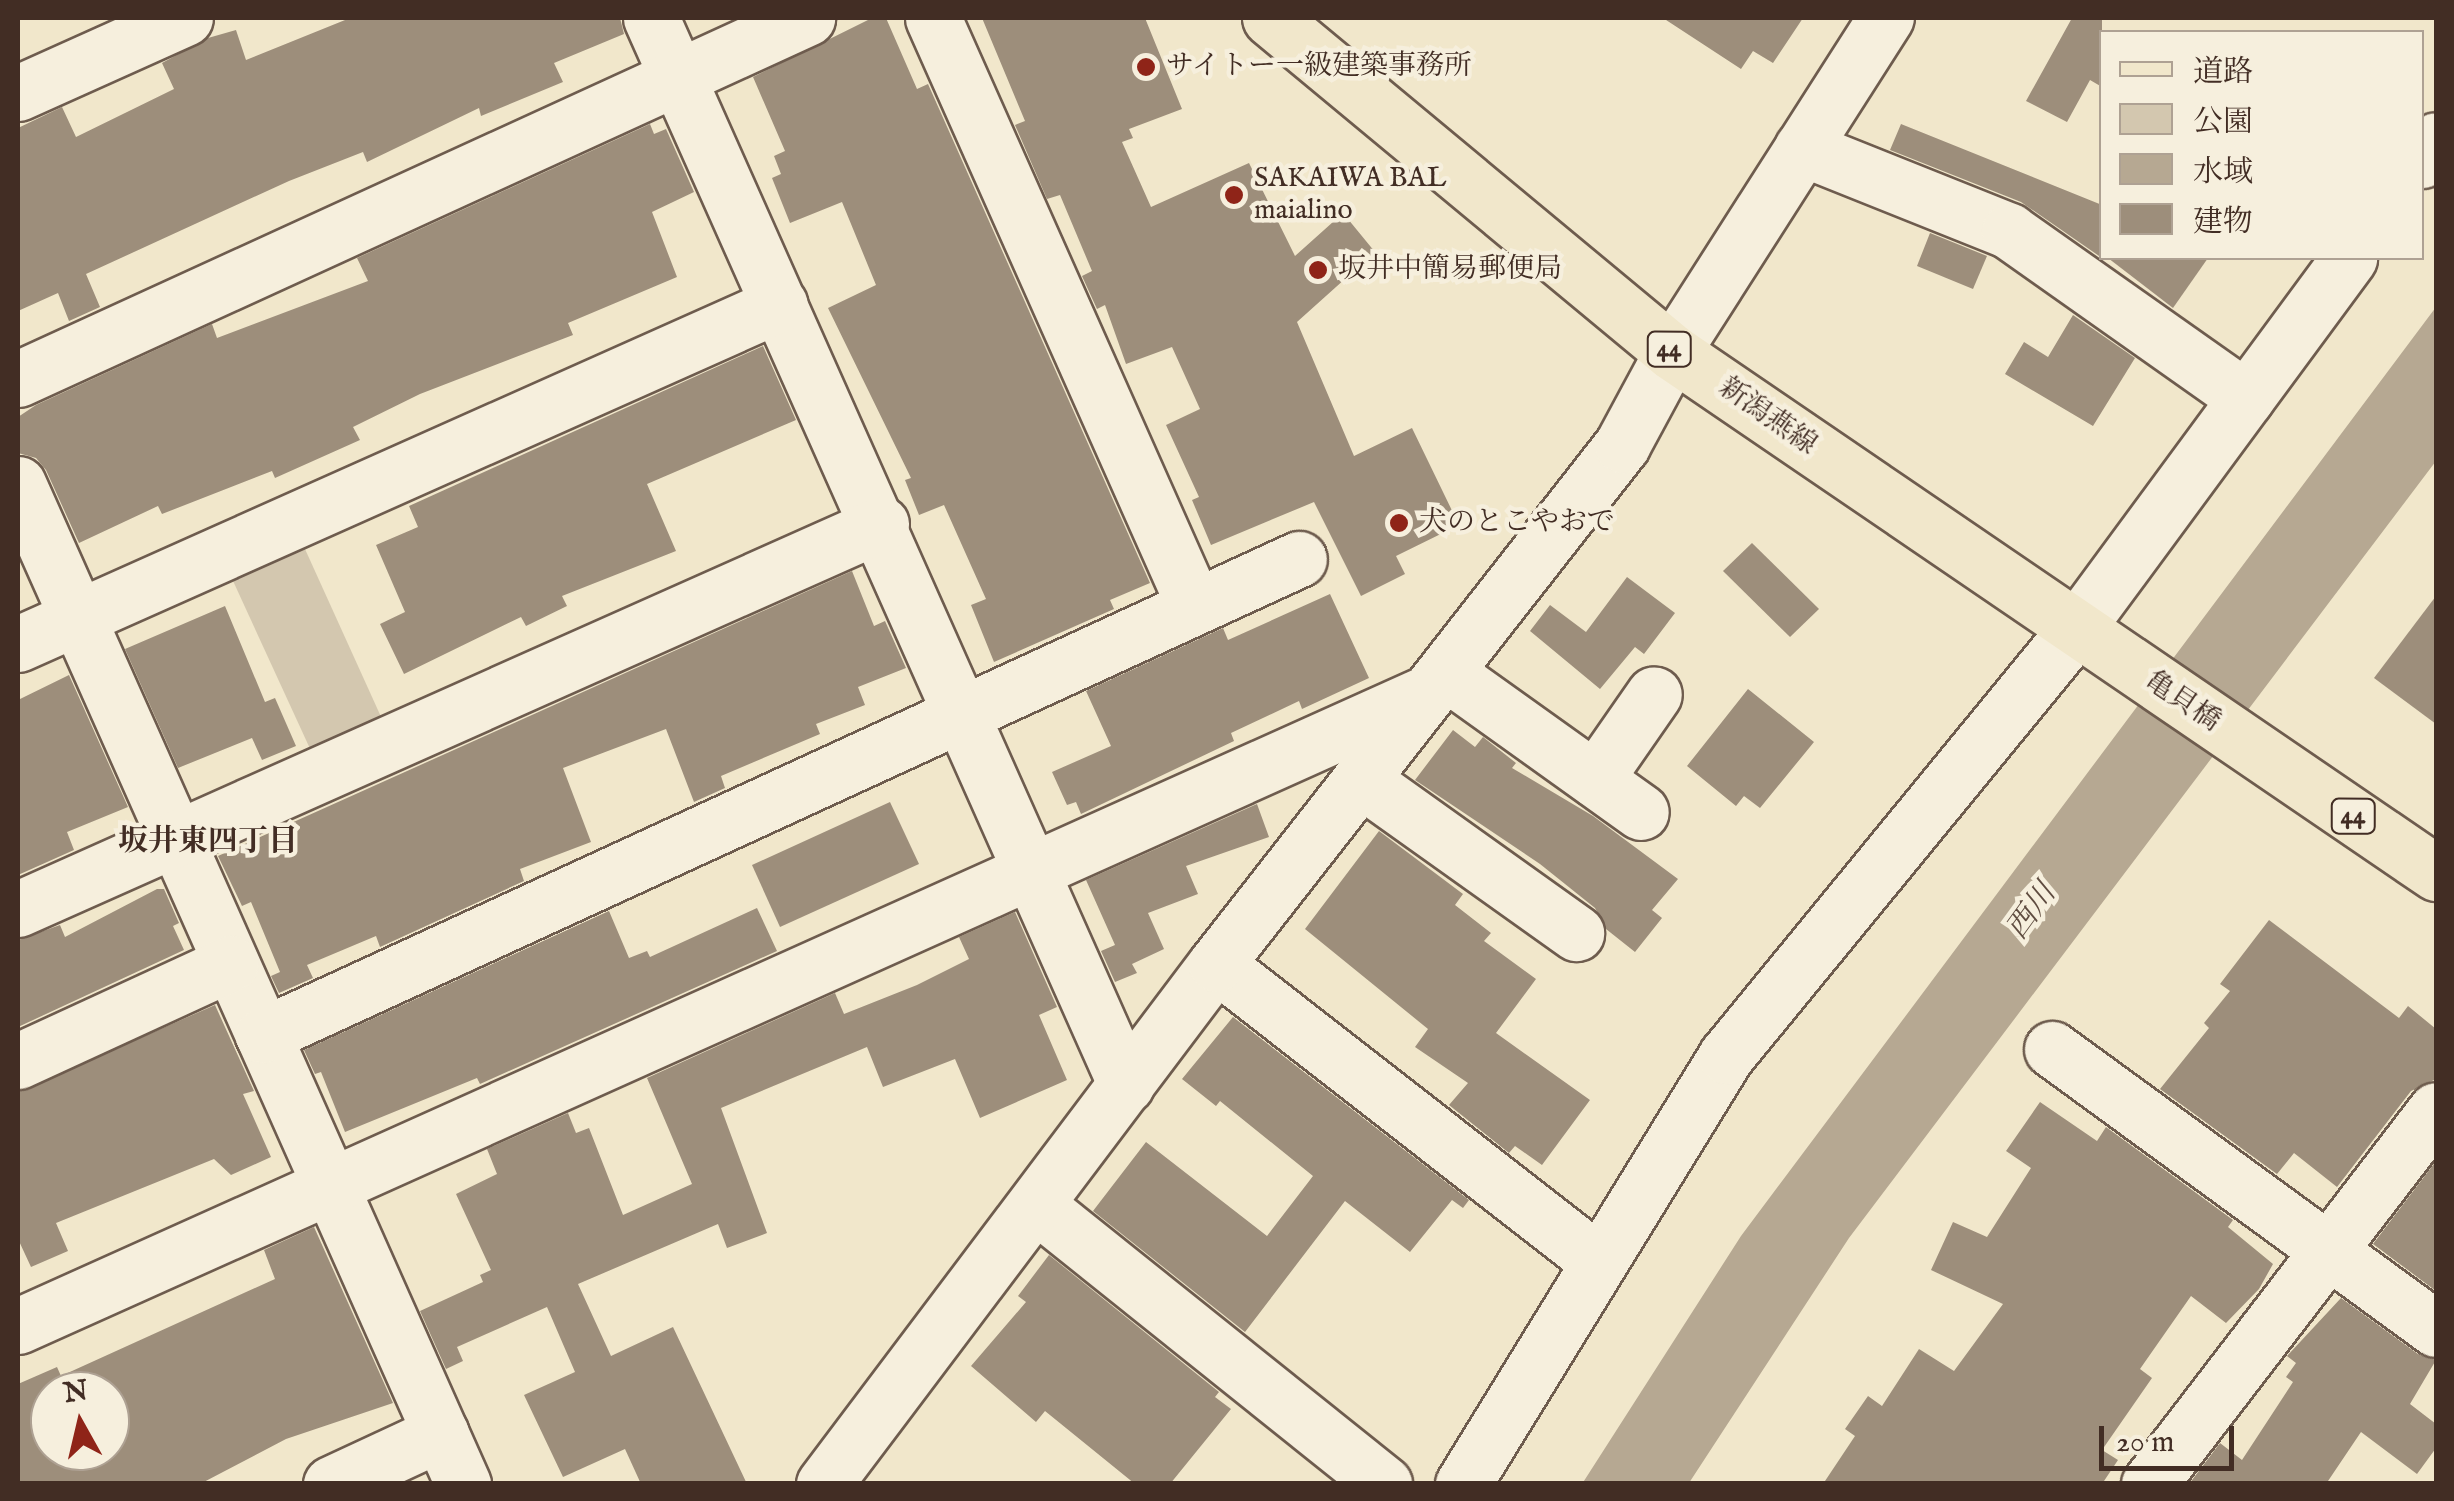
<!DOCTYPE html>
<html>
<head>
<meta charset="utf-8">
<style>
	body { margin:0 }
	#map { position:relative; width:2454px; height:1501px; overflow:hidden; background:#f1e7cb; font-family:"IM FELL English","Noto Serif JP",serif }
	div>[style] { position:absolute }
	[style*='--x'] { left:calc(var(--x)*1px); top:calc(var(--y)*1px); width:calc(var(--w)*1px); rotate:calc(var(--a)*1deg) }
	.green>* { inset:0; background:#d3c7af }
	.water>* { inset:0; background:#b6a892 }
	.building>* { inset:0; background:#9d8e7b }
	.roads { filter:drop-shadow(2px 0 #6e5c4e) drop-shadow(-2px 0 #6e5c4e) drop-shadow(0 2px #6e5c4e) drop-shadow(0 -2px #6e5c4e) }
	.minor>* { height:55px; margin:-27.5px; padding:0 27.5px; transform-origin:27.5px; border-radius:27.5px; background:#f6efdd }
	.major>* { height:55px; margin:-27.5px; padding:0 27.5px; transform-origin:27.5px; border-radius:27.5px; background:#f1e7cb }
	.dots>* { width:28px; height:28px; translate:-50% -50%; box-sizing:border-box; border:5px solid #f6efdd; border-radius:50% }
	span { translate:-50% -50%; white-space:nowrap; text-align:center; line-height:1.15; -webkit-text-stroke:9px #f6efdd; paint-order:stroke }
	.shield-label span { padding:2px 8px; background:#f6efdd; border:2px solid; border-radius:8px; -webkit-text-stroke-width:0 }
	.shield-label { font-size:25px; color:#422d24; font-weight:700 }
	.poi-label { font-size:28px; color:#422d24 }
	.left { translate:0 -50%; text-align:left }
	.street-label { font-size:28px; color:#422d24 }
	.neighbourhood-label { font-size:30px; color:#422d24; font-weight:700 }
	.water-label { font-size:30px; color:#5f4c40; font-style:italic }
	.frame { position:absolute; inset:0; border:20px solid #422d24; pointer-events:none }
	.legend { position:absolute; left:2099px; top:30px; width:325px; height:230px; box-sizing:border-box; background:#f6efdd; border:2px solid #aea193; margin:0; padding:12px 18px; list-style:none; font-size:30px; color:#422d24 }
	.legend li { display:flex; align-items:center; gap:20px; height:50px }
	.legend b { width:50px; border:2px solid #aea193 }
	.north { position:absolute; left:30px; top:1371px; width:100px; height:100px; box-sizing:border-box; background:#f6efdd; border:2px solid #aea193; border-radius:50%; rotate:352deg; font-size:28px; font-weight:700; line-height:40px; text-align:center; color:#422d24 }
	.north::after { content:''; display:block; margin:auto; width:35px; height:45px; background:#8f2418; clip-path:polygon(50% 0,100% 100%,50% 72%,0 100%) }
	.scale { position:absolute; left:2099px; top:1426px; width:135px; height:45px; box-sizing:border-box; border:5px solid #422d24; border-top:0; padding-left:12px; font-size:30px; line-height:35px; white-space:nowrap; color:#422d24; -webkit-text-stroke:8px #f6efdd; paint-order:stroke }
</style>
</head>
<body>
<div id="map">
	<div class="green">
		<i style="clip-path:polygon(300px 538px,382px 719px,312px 753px,228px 570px)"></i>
	</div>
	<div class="water">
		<i style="clip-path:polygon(2436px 307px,2436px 461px,1849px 1238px,1689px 1483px,1582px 1484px,1741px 1236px)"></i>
	</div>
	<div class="building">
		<i style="clip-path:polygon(350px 18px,620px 18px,624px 34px,554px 63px,563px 82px,481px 116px,479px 108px,367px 162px,363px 152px,289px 181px,86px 274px,100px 307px,69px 321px,58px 293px,18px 311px,18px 128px,62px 107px,76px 137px,174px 89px,162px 63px,208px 38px,236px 30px,246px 60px)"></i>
		<i style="clip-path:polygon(872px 18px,886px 18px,917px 89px,928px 84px,1150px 583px,1110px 600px,1114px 609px,994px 662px,971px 605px,986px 599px,944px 505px,919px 515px,905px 480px,911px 478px,828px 308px,876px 285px,842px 202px,790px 223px,772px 178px,781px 174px,774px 156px,785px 151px,753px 77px)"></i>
		<i style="clip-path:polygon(982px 18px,1145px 18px,1182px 109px,1129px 129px,1133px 138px,1122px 142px,1151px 207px,1249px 163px,1295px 256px,1343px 213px,1375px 252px,1297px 322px,1354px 456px,1412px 428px,1459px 525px,1396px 556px,1405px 574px,1361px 596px,1314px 502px,1211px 545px,1192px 500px,1199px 497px,1166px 425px,1200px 409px,1172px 347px,1126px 364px,1105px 305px,1097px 309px,1082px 276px,1092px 271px,1060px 195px,1047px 199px,1015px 125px,1025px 121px)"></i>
		<i style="clip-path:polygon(1663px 18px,1803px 18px,1773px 63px,1753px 51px,1741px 69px)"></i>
		<i style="clip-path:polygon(2072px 18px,2102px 18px,2102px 87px,2090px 80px,2067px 122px,2026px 101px)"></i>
		<i style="clip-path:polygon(650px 124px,654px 134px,666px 129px,694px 192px,652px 212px,677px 277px,568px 323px,573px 335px,420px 394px,353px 427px,360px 440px,275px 478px,272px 471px,162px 514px,158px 506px,79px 543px,46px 470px,36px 458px,18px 453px,18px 417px,36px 405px,212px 324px,217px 338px,368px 281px,357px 258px)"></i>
		<i style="clip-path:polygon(1901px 124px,2102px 205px,2102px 258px,2021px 202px,1890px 150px)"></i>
		<i style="clip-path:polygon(1930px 233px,1987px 256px,1973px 289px,1917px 266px)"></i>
		<i style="clip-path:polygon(2108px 258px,2208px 258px,2173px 308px)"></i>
		<i style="clip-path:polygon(2073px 315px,2135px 358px,2093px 426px,2005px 374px,2024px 342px,2048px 357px)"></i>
		<i style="clip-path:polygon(763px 346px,796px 420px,647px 484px,676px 551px,562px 596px,567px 606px,526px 626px,521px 617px,404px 674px,380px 624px,405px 612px,376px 545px,418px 527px,409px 506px)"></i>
		<i style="clip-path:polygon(1752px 543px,1819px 609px,1790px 637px,1723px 571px)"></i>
		<i style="clip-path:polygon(852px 571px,874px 626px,885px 621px,906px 668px,858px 687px,865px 705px,816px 724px,820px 734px,721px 776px,725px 788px,694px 802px,666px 729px,563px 768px,591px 842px,520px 869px,524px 881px,380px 947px,376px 936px,307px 965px,313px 978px,279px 993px,271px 976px,280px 972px,251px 902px,242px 906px,218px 856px)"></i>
		<i style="clip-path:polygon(1627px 577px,1675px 613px,1644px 654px,1635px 647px,1600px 689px,1530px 631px,1550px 605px,1586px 632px)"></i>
		<i style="clip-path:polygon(1330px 594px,1369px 678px,1302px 709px,1299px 701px,1231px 733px,1234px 741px,1081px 814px,1076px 802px,1067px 805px,1052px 772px,1111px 746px,1086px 691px,1223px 628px,1228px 640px)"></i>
		<i style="clip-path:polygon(2436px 596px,2436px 724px,2374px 678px)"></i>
		<i style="clip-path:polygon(225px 606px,265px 702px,275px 698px,296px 746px,262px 760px,252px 738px,178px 768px,125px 649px)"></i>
		<i style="clip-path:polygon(69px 675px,128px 807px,67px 832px,74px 850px,18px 875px,18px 700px)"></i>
		<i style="clip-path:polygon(1748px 689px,1814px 742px,1760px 808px,1744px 796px,1736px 806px,1687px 766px)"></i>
		<i style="clip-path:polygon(1453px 730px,1475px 747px,1483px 737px,1516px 763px,1512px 768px,1593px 816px,1678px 879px,1652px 910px,1662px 918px,1635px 952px,1606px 929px,1595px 908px,1540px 864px,1415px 780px)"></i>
		<i style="clip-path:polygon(890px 802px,919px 864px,780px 927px,752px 865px)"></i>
		<i style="clip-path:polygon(1257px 804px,1269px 837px,1186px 866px,1198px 894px,1148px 913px,1164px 949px,1132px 964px,1137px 973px,1115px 982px,1101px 951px,1115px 945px,1086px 880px)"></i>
		<i style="clip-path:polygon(1379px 831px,1463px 894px,1455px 905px,1491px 933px,1484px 941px,1536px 979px,1496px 1033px,1590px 1100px,1542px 1165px,1515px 1146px,1509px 1153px,1449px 1105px,1468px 1083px,1415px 1047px,1428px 1029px,1305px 929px)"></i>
		<i style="clip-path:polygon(157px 889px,164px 889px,179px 923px,173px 926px,184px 950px,18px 1027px,18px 940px,60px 925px,65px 937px)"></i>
		<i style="clip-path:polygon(757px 908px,777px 951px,480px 1084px,477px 1078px,345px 1132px,321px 1072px,315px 1074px,304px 1050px,609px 911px,629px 958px,647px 951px,650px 957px)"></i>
		<i style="clip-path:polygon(1015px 912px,1057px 1007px,1039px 1015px,1067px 1080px,980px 1118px,955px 1059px,883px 1087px,867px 1047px,721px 1108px,767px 1233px,727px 1248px,718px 1224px,578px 1284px,611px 1356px,673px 1327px,747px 1484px,641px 1484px,625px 1449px,563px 1477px,524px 1395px,575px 1372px,547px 1307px,457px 1347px,463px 1361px,446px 1369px,420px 1311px,483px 1282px,480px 1275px,491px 1270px,456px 1194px,497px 1174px,487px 1149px,568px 1113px,576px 1133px,589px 1128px,623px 1215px,692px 1184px,647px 1078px,835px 993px,844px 1014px,917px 985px,969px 959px,959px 937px)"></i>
		<i style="clip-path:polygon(2269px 920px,2399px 1018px,2408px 1006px,2436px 1029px,2436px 1079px,2411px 1091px,2337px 1187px,2294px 1153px,2277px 1174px,2160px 1089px,2209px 1028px,2204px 1023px,2230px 991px,2220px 984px)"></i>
		<i style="clip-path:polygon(215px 1005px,254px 1091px,243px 1094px,271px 1157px,231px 1175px,214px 1159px,56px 1223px,68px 1251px,31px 1267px,18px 1239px,18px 1092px)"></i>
		<i style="clip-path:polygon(1233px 1017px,1469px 1200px,1463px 1208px,1452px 1200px,1410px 1252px,1345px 1201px,1245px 1332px,1093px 1211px,1146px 1142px,1267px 1236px,1313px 1176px,1220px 1101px,1216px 1106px,1182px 1079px)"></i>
		<i style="clip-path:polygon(2040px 1102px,2097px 1141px,2106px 1127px,2233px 1220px,2228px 1227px,2273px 1264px,2259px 1289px,2226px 1323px,2191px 1296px,2140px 1369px,2152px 1378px,2102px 1450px,2118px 1460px,2102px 1484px,1823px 1484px,1855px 1436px,1845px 1429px,1868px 1396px,1882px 1406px,1919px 1349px,1954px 1371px,2003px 1304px,1931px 1270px,1953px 1222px,1987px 1237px,2031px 1168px,2006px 1151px)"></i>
		<i style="clip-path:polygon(2436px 1161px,2436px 1291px,2373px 1244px)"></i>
		<i style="clip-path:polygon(evenodd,314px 1227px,393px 1403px,286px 1439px,200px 1484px,18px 1484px,18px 1384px,57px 1367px,61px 1376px,275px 1279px,264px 1250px,314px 1227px,50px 1391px,110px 1391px,110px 1451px,50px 1451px,50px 1391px)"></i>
		<i style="clip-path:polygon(1049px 1255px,1219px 1392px,1215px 1397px,1231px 1409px,1170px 1484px,1135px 1484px,1045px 1411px,1036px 1422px,971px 1366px,1026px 1302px,1018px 1296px)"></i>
		<i style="clip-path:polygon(2341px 1298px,2418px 1354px,2436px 1360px,2410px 1404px,2436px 1424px,2436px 1448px,2417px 1474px,2361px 1432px,2326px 1484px,2189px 1484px,2220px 1443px,2242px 1460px,2293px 1382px,2286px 1377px,2296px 1363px,2287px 1356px)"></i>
	</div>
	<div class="roads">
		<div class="minor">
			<i style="--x:651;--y:18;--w:1168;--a:66"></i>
			<i style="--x:933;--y:18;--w:642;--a:66.03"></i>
			<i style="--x:18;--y:93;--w:183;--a:-24.2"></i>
			<i style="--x:1802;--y:148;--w:223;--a:21.8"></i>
			<i style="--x:2009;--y:231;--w:290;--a:35.2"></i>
			<i style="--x:2422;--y:160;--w:24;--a:-55"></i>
			<i style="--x:18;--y:379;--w:868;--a:-24.59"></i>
			<i style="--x:18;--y:484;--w:1095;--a:66.01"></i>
			<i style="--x:18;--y:644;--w:834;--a:-24.05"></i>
			<i style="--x:1448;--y:674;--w:237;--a:35.6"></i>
			<i style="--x:1595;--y:779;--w:103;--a:-55.2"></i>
			<i style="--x:1363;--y:781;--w:262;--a:35.5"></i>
			<i style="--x:18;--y:909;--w:945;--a:-24.04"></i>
			<i style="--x:1216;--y:964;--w:485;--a:37.9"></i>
			<i style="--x:263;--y:1035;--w:1140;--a:-24.68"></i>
			<i style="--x:2052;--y:1049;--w:475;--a:36.1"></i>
			<i style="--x:18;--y:1061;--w:234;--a:-24.7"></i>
			<i style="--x:1036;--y:1205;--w:446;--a:38.7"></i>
			<i style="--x:18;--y:1326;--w:1545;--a:-24.19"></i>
			<i style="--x:331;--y:1484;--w:121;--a:-24.9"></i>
			<i style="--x:824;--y:1484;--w:651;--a:-52.99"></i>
			<i style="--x:1216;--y:964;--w:659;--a:-51.96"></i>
			<i style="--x:1622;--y:445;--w:106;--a:-61.7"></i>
			<i style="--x:1672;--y:352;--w:397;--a:-57.4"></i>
			<i style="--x:1463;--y:1484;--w:502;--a:-58.43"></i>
			<i style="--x:1726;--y:1056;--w:551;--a:-50.67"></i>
			<i style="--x:2075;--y:630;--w:462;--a:-53.6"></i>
			<i style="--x:2149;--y:1484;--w:471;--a:-52.5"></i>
		</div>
		<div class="major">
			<i style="--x:1270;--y:18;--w:523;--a:39.72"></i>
			<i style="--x:1672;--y:352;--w:925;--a:34.29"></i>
		</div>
	</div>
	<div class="dots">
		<i style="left:1146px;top:67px;background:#8f2418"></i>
		<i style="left:1234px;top:195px;background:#8f2418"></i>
		<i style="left:1318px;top:270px;background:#8f2418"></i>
		<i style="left:1399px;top:523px;background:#8f2418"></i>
	</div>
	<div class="shield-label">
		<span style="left:1669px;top:349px">44</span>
		<span style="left:2353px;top:816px">44</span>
	</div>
	<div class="poi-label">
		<span class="left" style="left:1166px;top:67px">サイトー一級建築事務所</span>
		<span class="left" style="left:1254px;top:195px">SAKAIWA BAL<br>maialino</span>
		<span class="left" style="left:1338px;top:270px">坂井中簡易郵便局</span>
		<span class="left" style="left:1419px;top:523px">犬のとこやおで</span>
	</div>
	<div class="street-label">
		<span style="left:1767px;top:417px;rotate:35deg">新潟燕線</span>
		<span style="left:2182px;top:702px;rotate:34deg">亀貝橋</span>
	</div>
	<div class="neighbourhood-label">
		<span style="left:208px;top:842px">坂井東四丁目</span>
	</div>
	<div class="water-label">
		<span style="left:2032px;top:912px;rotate:-54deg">西川</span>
	</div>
	<div class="frame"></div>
	<ul class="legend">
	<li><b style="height:12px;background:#f1e7cb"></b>道路</li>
	<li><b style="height:28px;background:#d3c7af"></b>公園</li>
	<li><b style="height:28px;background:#b6a892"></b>水域</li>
	<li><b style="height:28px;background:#9d8e7b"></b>建物</li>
	</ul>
	<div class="north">N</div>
	<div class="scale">20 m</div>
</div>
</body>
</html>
